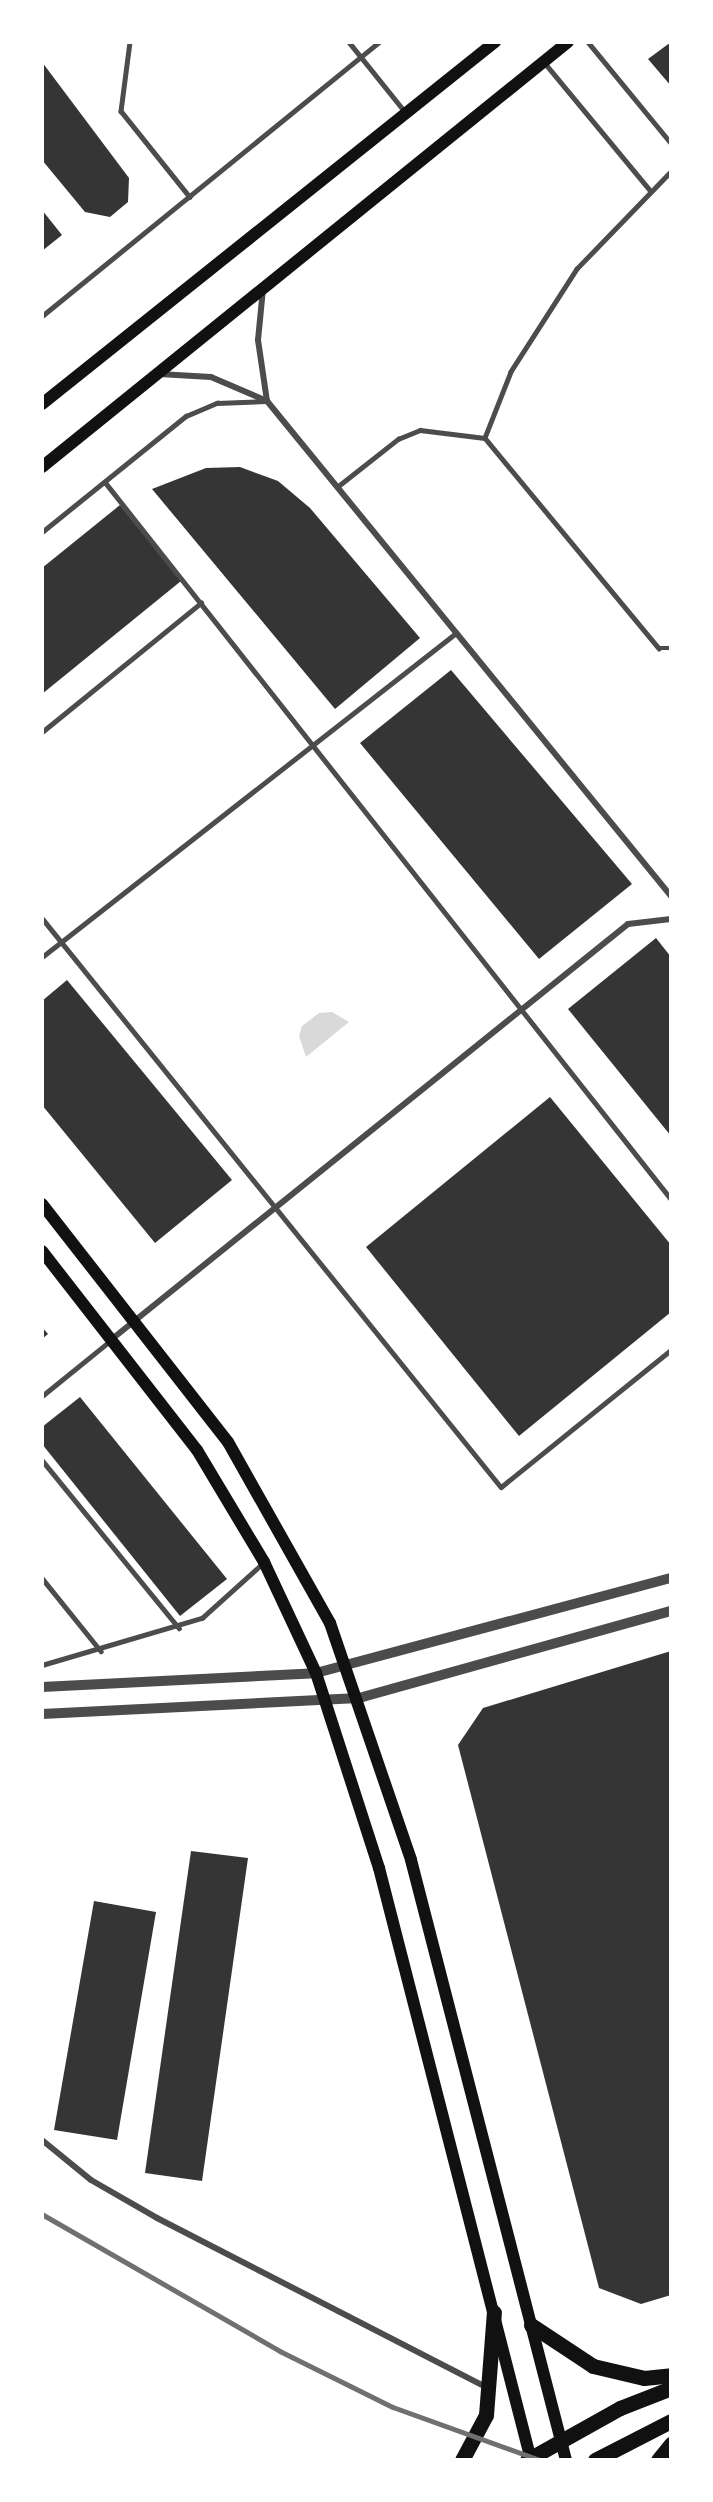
<!DOCTYPE html>
<html>
<head>
<meta charset="utf-8">
<style>
	body { margin:0 }
	#map { position:relative; width:713px; height:2502px; overflow:hidden; background:#fff; font-family:Poppins,sans-serif }
	div>[style] { position:absolute }
	[style*='--x'] { left:calc(var(--x)*1px); top:calc(var(--y)*1px); width:calc(var(--w)*1px); rotate:calc(var(--a)*1deg) }
	.water>* { inset:0; background:#d9d9d9 }
	.building>* { inset:0; background:#353535 }
	.service>* { height:4.5px; margin:-2.25px; padding:0 2.25px; transform-origin:2.25px; border-radius:2.25px; background:#4c4c4c }
	.minor>* { height:6px; margin:-3px; padding:0 3px; transform-origin:3px; border-radius:3px; background:#4c4c4c }
	.tertiary>* { height:10px; margin:-5px; padding:0 5px; transform-origin:5px; border-radius:5px; background:#4c4c4c }
	.secondary>* { height:12px; margin:-6px; padding:0 6px; transform-origin:6px; border-radius:6px; background:#111 }
	.primary>* { height:15px; margin:-7.5px; padding:0 7.5px; transform-origin:7.5px; border-radius:7.5px; background:#111 }
	.rail>* { height:4.5px; margin:-2.25px; padding:0 2.25px; transform-origin:2.25px; border-radius:2.25px; background:#707070 }
	span { translate:-50% -50%; white-space:nowrap; text-align:center; line-height:1.15; -webkit-text-stroke:6px #fff; paint-order:stroke }
	.frame { position:absolute; inset:0; border:44px solid #fff; pointer-events:none }
</style>
</head>
<body>
<div id="map">
	<div class="water">
		<i style="clip-path:polygon(332px 1012px,349px 1022px,306px 1057px,299px 1036px,302px 1026px,319px 1013px)"></i>
	</div>
	<div class="building">
		<i style="clip-path:polygon(671px 42px,671px 86px,648px 59px)"></i>
		<i style="clip-path:polygon(42px 62px,129px 178px,128px 202px,110px 217px,85px 212px,42px 160px)"></i>
		<i style="clip-path:polygon(42px 210px,62px 235px,42px 251px)"></i>
		<i style="clip-path:polygon(240px 467px,278px 481px,310px 508px,420px 638px,335px 709px,152px 489px,206px 468px)"></i>
		<i style="clip-path:polygon(120px 505px,181px 581px,42px 694px,42px 568px)"></i>
		<i style="clip-path:polygon(451px 670px,632px 884px,539px 959px,360px 743px)"></i>
		<i style="clip-path:polygon(656px 938px,671px 957px,671px 1136px,568px 1009px)"></i>
		<i style="clip-path:polygon(67px 980px,232px 1180px,155px 1243px,42px 1105px,42px 1001px)"></i>
		<i style="clip-path:polygon(550px 1097px,671px 1245px,671px 1312px,519px 1436px,366px 1247px)"></i>
		<i style="clip-path:polygon(42px 1327px,48px 1334px,42px 1339px)"></i>
		<i style="clip-path:polygon(80px 1397px,227px 1579px,180px 1616px,42px 1444px,42px 1427px)"></i>
		<i style="clip-path:polygon(671px 1651px,671px 2295px,641px 2304px,599px 2288px,458px 1745px,483px 1708px)"></i>
		<i style="clip-path:polygon(191px 1851px,248px 1858px,202px 2181px,145px 2173px)"></i>
		<i style="clip-path:polygon(94px 1901px,156px 1912px,117px 2140px,54px 2130px)"></i>
	</div>
	<div class="service">
		<i style="--x:130;--y:42;--w:70;--a:97.4"></i>
		<i style="--x:121;--y:111;--w:110;--a:51.3"></i>
		<i style="--x:349;--y:42;--w:91;--a:51.2"></i>
		<i style="--x:588;--y:42;--w:131;--a:50.6"></i>
		<i style="--x:544;--y:62;--w:165;--a:50.4"></i>
		<i style="--x:671;--y:172;--w:135;--a:134.1"></i>
		<i style="--x:577;--y:269;--w:122;--a:122.7"></i>
		<i style="--x:511;--y:372;--w:71;--a:111.5"></i>
		<i style="--x:485;--y:438;--w:273;--a:50.4"></i>
		<i style="--x:659;--y:648;--w:12;--a:0"></i>
		<i style="--x:42;--y:316;--w:434;--a:-39.1"></i>
		<i style="--x:105;--y:482;--w:913;--a:51.71"></i>
		<i style="--x:337;--y:487;--w:78;--a:-38.2"></i>
		<i style="--x:398;--y:439;--w:24;--a:-22"></i>
		<i style="--x:420;--y:430;--w:65;--a:7"></i>
		<i style="--x:42;--y:532;--w:185;--a:-38.9"></i>
		<i style="--x:186;--y:416;--w:34;--a:-23"></i>
		<i style="--x:217;--y:403;--w:49;--a:-2.3"></i>
		<i style="--x:42;--y:732;--w:205;--a:-39.1"></i>
		<i style="--x:42;--y:918;--w:731;--a:51.11"></i>
		<i style="--x:501;--y:1487;--w:218;--a:-38.9"></i>
		<i style="--x:42;--y:957;--w:526;--a:-38.05"></i>
		<i style="--x:42;--y:1396;--w:87;--a:-39"></i>
		<i style="--x:42;--y:1460;--w:217;--a:50.8"></i>
		<i style="--x:42;--y:1578;--w:94;--a:51.1"></i>
		<i style="--x:42;--y:1665;--w:167;--a:-16.4"></i>
		<i style="--x:202;--y:1618;--w:82;--a:-42"></i>
	</div>
	<div class="minor">
		<i style="--x:263;--y:289;--w:51;--a:95.6"></i>
		<i style="--x:258;--y:340;--w:62;--a:81.6"></i>
		<i style="--x:159;--y:374;--w:52;--a:3.3"></i>
		<i style="--x:211;--y:377;--w:61;--a:23.2"></i>
		<i style="--x:267;--y:401;--w:639;--a:50.78"></i>
		<i style="--x:112;--y:1339;--w:662;--a:-38.81"></i>
		<i style="--x:628;--y:924;--w:43;--a:-6.6"></i>
		<i style="--x:42;--y:2140;--w:63;--a:39.2"></i>
		<i style="--x:91;--y:2180;--w:76;--a:29.9"></i>
		<i style="--x:157;--y:2218;--w:370;--a:27.2"></i>
	</div>
	<div class="tertiary">
		<i style="--x:42;--y:1687;--w:274;--a:-2.9"></i>
		<i style="--x:316;--y:1673;--w:367;--a:-15"></i>
		<i style="--x:42;--y:1714;--w:317;--a:-2.9"></i>
		<i style="--x:359;--y:1698;--w:324;--a:-15.6"></i>
	</div>
	<div class="secondary">
		<i style="--x:42;--y:404;--w:580;--a:-38.63"></i>
		<i style="--x:42;--y:467;--w:676;--a:-38.94"></i>
		<i style="--x:42;--y:1204;--w:302;--a:52"></i>
		<i style="--x:228;--y:1442;--w:208;--a:60.6"></i>
		<i style="--x:330;--y:1623;--w:250;--a:71.1"></i>
		<i style="--x:411;--y:1860;--w:620;--a:75.52"></i>
		<i style="--x:42;--y:1251;--w:252;--a:52.1"></i>
		<i style="--x:197;--y:1450;--w:131;--a:59.1"></i>
		<i style="--x:264;--y:1562;--w:123;--a:64.9"></i>
		<i style="--x:316;--y:1673;--w:205;--a:72.1"></i>
		<i style="--x:379;--y:1868;--w:611;--a:75.6"></i>
	</div>
	<div class="primary">
		<i style="--x:531;--y:2325;--w:74;--a:33.5"></i>
		<i style="--x:593;--y:2366;--w:52;--a:13.2"></i>
		<i style="--x:644;--y:2378;--w:27;--a:-6"></i>
		<i style="--x:462;--y:2460;--w:51;--a:-61.9"></i>
		<i style="--x:486;--y:2415;--w:103;--a:-85.6"></i>
		<i style="--x:527;--y:2460;--w:107;--a:-29.2"></i>
		<i style="--x:620;--y:2408;--w:55;--a:-21.4"></i>
		<i style="--x:595;--y:2460;--w:85;--a:-27.2"></i>
		<i style="--x:658;--y:2460;--w:21;--a:-51"></i>
	</div>
	<div class="rail">
		<i style="--x:42;--y:2214;--w:275;--a:29.9"></i>
		<i style="--x:280;--y:2351;--w:126;--a:26.4"></i>
		<i style="--x:393;--y:2407;--w:156;--a:19.8"></i>
	</div>
	<div class="frame"></div>
</div>
</body>
</html>
